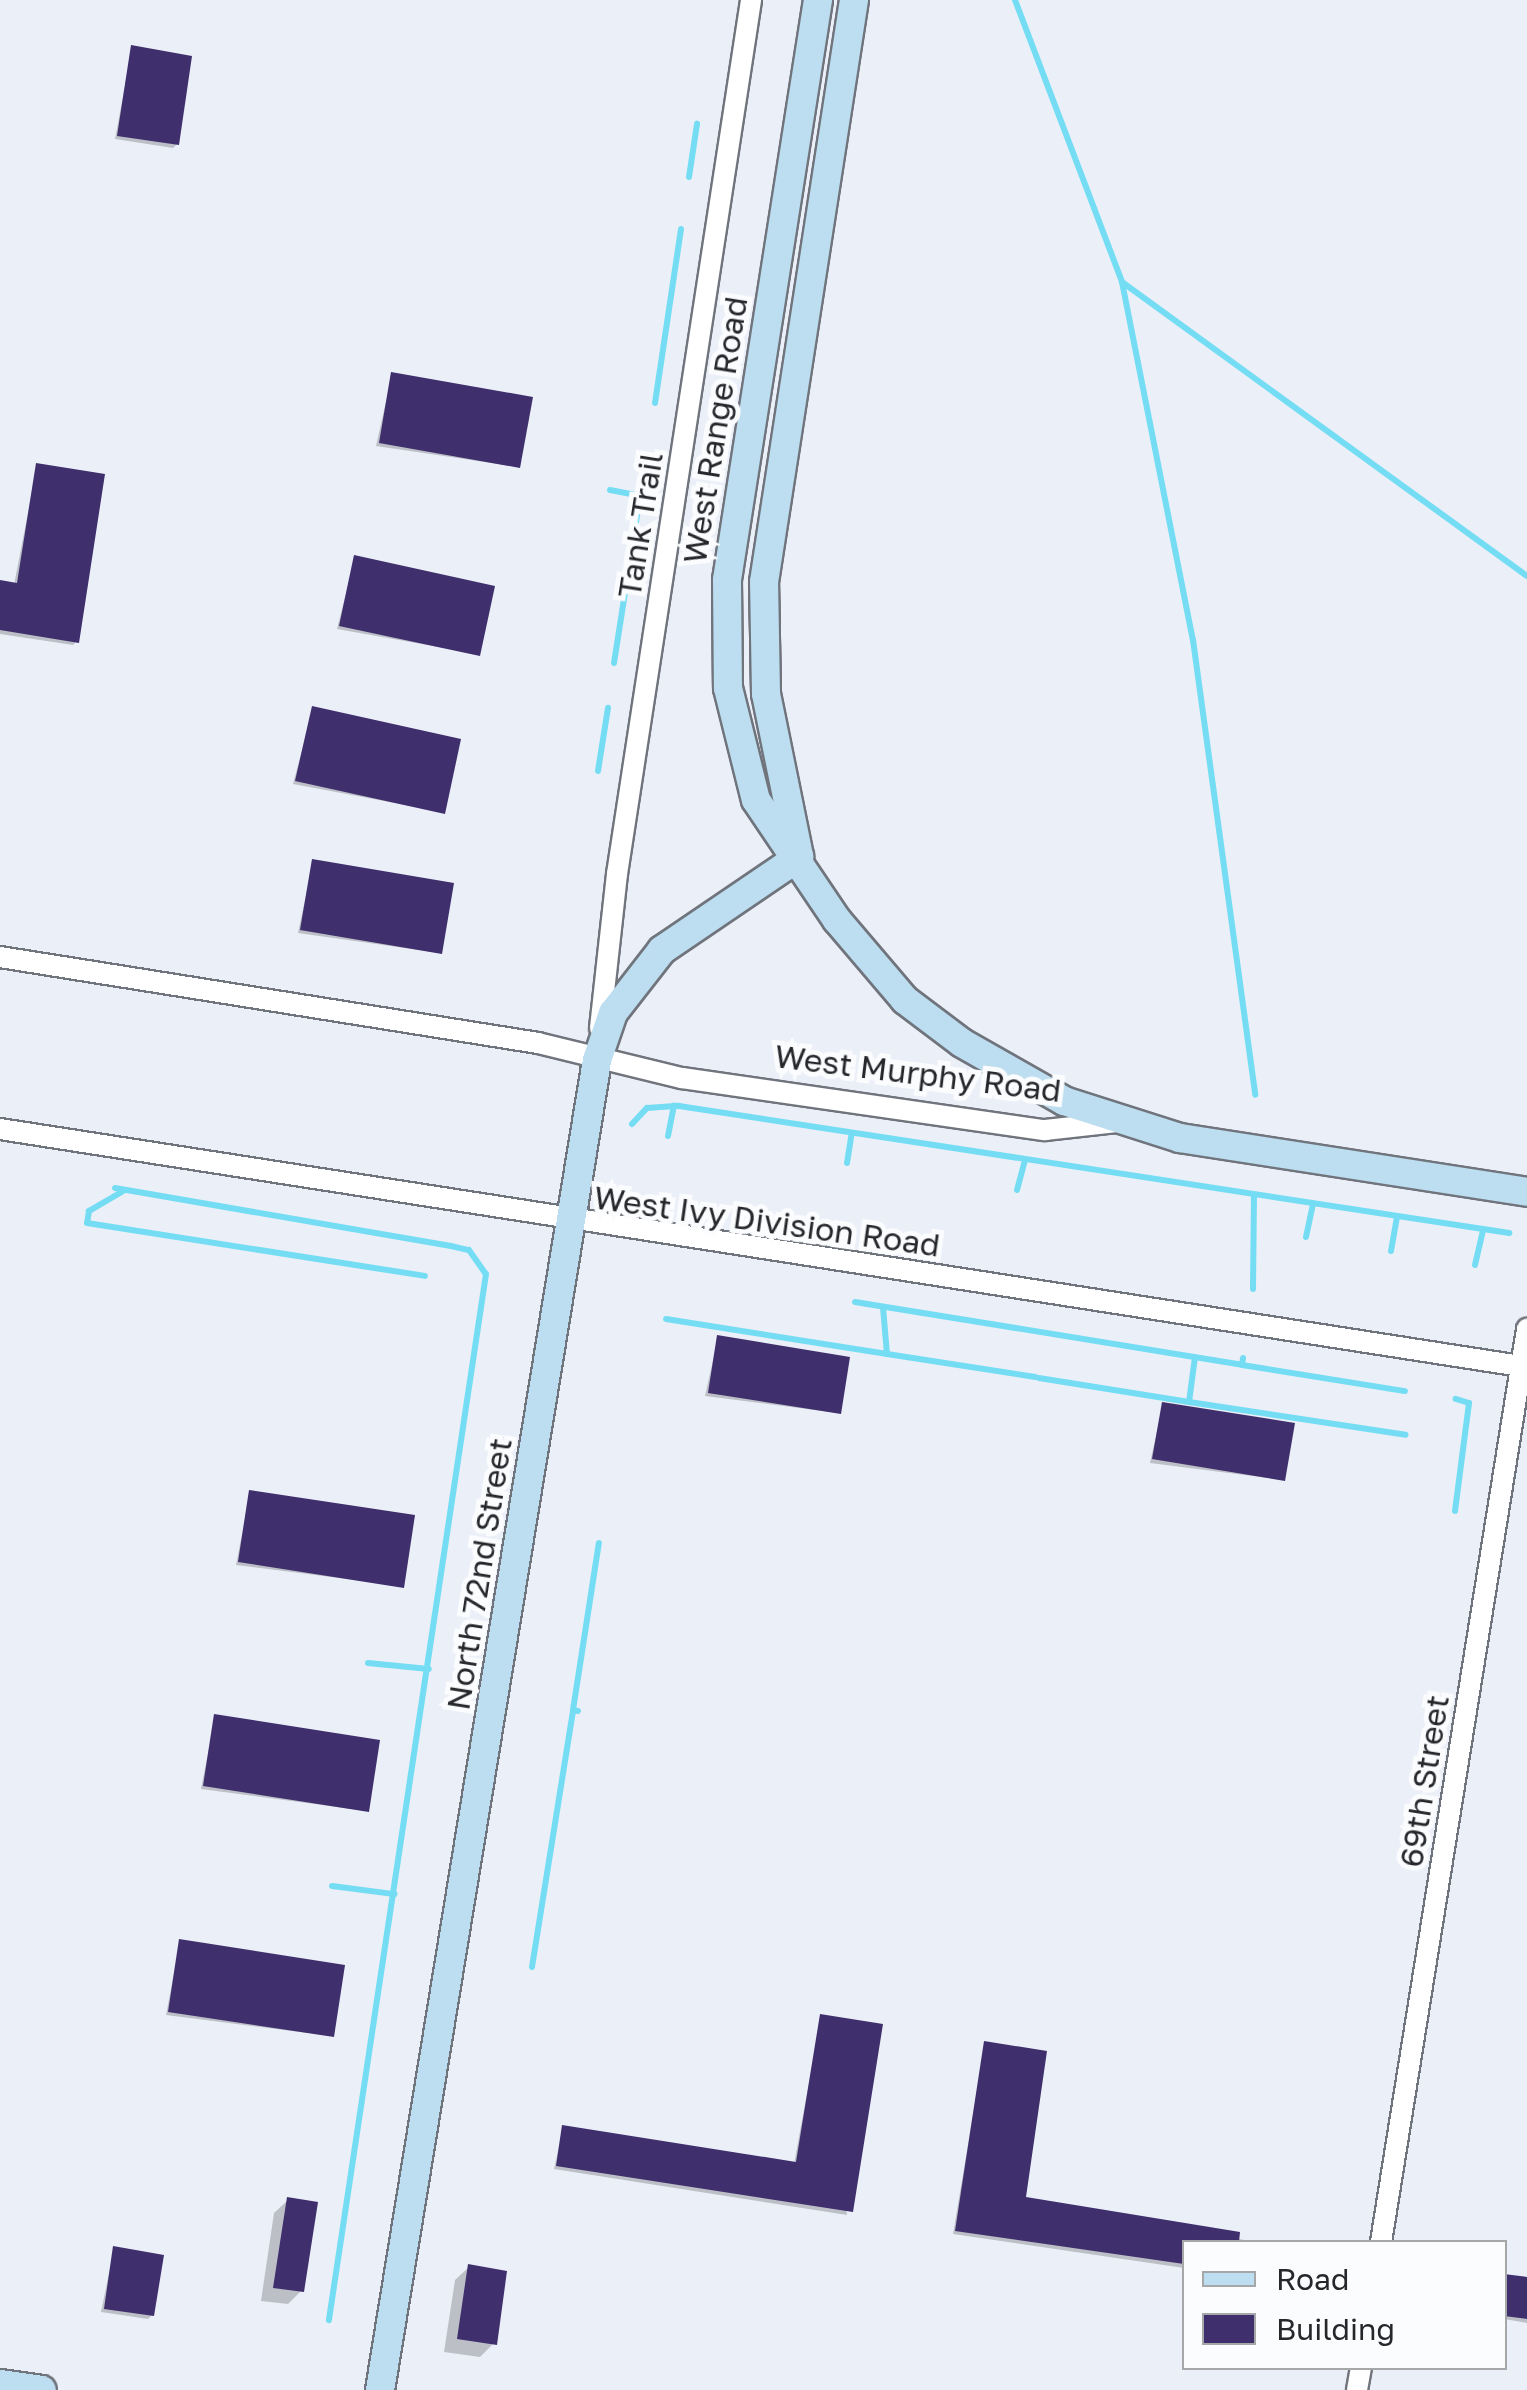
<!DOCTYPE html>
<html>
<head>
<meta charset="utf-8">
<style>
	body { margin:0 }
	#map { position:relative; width:1527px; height:2390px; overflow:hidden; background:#ebeff8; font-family:"Golos Text",sans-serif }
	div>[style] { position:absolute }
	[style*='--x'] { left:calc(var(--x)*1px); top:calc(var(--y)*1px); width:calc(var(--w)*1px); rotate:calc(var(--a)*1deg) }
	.shadow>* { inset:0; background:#0003 }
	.stream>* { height:6px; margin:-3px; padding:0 3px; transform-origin:3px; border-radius:3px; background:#75ddf3 }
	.building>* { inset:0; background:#3f2f6c }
	.roads { filter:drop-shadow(2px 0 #70747c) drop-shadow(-2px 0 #70747c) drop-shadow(0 2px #70747c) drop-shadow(0 -2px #70747c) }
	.street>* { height:20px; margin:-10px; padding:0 10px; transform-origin:10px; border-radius:10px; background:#fff }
	.secondary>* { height:28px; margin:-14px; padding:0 14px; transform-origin:14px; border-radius:14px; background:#bddef0 }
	span { translate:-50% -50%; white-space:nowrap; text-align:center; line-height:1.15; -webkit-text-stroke:10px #fbfcfe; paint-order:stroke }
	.street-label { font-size:32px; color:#25272a }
	.legend { position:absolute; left:1182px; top:2240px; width:325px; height:130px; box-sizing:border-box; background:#fbfcfe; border:2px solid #a5a7a9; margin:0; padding:12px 18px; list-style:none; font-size:30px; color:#25272a }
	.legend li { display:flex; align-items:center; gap:20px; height:50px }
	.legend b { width:50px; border:2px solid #a5a7a9 }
</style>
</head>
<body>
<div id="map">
	<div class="shadow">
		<i style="clip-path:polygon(132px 48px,177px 144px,173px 148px,115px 139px)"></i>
		<i style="clip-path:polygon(392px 375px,518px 467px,376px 446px)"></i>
		<i style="clip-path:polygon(37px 466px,77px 641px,73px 645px,0 634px,0 582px,14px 585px)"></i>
		<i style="clip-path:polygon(355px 558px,478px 654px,337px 629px)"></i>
		<i style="clip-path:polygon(313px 709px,443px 812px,293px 784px)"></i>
		<i style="clip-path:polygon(313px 862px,440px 953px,298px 933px)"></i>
		<i style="clip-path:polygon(718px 1338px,838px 1413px,705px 1396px)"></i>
		<i style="clip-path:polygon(1163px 1404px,1283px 1480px,1150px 1463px)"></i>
		<i style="clip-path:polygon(250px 1493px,402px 1586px,236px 1565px)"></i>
		<i style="clip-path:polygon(215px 1717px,367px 1811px,201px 1789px)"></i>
		<i style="clip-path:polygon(180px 1942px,332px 2036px,166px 2015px)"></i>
		<i style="clip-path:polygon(821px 2017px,847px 2215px,554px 2169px,563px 2128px,794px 2164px)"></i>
		<i style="clip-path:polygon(985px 2043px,1023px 2199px,1255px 2242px,1184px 2242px,1184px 2268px,953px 2234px)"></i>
		<i style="clip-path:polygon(288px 2200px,302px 2290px,288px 2304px,261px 2301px,274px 2213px)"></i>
		<i style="clip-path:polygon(114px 2249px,152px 2315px,148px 2319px,101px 2312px)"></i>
		<i style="clip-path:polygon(469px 2267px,494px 2343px,480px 2357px,444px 2352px,455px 2280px)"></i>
		<i style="clip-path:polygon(1504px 2276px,1527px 2280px,1527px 2323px,1504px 2319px)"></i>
	</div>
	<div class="stream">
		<i style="--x:1015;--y:0;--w:302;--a:69.2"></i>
		<i style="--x:1122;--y:282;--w:500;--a:35.98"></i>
		<i style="--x:689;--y:177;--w:54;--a:-81.4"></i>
		<i style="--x:1122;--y:282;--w:365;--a:78.8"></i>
		<i style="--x:1193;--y:640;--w:459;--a:82.2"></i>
		<i style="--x:655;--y:403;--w:176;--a:-81.5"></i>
		<i style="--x:610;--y:490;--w:31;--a:11"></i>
		<i style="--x:614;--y:663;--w:200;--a:-81.1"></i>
		<i style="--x:598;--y:771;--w:64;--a:-81"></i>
		<i style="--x:632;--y:1124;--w:22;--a:-47"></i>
		<i style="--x:647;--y:1108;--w:32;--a:-4"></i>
		<i style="--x:679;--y:1106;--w:840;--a:8.7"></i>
		<i style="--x:668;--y:1136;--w:31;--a:-79"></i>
		<i style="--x:847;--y:1163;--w:30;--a:-81"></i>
		<i style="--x:115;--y:1188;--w:341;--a:9.8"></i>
		<i style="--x:451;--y:1246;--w:18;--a:13"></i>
		<i style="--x:469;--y:1250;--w:29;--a:55"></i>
		<i style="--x:486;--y:1274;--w:1058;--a:98.54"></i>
		<i style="--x:125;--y:1190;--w:42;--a:149.7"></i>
		<i style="--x:89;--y:1211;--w:12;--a:99"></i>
		<i style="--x:87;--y:1223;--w:342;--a:8.9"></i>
		<i style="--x:1017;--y:1190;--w:31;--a:-75"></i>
		<i style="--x:1306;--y:1237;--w:34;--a:-78"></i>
		<i style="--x:1391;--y:1251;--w:35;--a:-80"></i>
		<i style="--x:1475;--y:1265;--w:36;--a:-77"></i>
		<i style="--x:1253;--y:1289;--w:93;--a:-89.4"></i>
		<i style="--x:855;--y:1302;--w:392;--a:9.2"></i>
		<i style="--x:666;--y:1319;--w:224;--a:9"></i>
		<i style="--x:887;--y:1354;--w:47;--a:-94.9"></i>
		<i style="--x:887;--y:1354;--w:150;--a:8.8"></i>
		<i style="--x:1243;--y:1358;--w:7;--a:98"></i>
		<i style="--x:1242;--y:1365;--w:165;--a:9.1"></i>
		<i style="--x:1039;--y:1378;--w:152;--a:9.1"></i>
		<i style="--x:1189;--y:1402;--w:45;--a:-82.4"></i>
		<i style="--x:1189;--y:1402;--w:219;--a:8.6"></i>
		<i style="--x:1455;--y:1511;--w:109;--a:-82.6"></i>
		<i style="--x:1469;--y:1403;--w:14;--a:-163"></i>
		<i style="--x:368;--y:1663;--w:61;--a:5.6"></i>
		<i style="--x:578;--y:1711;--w:5;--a:-169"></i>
		<i style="--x:573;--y:1710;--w:169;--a:-81.2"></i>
		<i style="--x:332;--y:1886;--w:63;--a:7.4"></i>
		<i style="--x:532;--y:1967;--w:260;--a:-80.9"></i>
	</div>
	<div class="building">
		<i style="clip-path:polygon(131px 45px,192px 56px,179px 145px,117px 136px)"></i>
		<i style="clip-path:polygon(391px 372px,533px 397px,520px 468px,379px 443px)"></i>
		<i style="clip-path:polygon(36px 463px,105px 474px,79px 643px,0 630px,0 580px,17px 583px)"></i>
		<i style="clip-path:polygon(354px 555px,495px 586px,480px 656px,339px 626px)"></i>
		<i style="clip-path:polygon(312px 706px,461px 739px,445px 814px,295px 781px)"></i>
		<i style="clip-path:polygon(312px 859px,454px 883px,442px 954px,300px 930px)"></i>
		<i style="clip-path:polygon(717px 1335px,850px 1357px,841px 1414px,708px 1393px)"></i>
		<i style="clip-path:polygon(1162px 1402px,1295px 1423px,1285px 1481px,1152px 1459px)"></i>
		<i style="clip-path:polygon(249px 1490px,415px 1515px,404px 1588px,238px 1562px)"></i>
		<i style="clip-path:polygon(214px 1714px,380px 1740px,369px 1812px,203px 1786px)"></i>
		<i style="clip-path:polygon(179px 1939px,345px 1965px,334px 2037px,168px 2012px)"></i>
		<i style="clip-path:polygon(820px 2014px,883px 2024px,853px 2212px,556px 2166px,562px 2125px,796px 2162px)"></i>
		<i style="clip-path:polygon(984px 2041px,1047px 2051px,1026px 2197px,1240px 2232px,1239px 2242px,1184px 2242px,1184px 2264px,955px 2231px)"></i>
		<i style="clip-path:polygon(287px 2197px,318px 2202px,304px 2292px,273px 2288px)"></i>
		<i style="clip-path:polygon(113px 2246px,164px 2255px,154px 2316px,104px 2309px)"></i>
		<i style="clip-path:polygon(468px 2264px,507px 2271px,497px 2345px,457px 2339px)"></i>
		<i style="clip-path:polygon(1504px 2274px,1527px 2277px,1527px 2319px,1504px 2316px)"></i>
	</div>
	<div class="roads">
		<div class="street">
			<i style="--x:0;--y:957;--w:545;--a:9.08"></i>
			<i style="--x:538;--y:1043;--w:148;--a:13.7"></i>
			<i style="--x:682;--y:1078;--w:367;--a:8.2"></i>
			<i style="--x:1045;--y:1130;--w:72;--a:-6.3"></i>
			<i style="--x:600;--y:1028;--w:155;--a:-83.7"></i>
			<i style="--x:617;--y:874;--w:884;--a:-81.28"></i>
			<i style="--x:0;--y:1129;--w:1545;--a:8.86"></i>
			<i style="--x:1381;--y:2242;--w:925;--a:-80.91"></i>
			<i style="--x:1357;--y:2390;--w:22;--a:-80"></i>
		</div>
		<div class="secondary">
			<i style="--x:818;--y:0;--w:587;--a:98.92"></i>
			<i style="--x:727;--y:580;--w:108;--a:89.5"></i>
			<i style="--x:728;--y:688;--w:115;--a:76"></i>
			<i style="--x:756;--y:800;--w:145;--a:56"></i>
			<i style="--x:837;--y:920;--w:105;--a:49.6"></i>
			<i style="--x:905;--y:1000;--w:71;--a:37"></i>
			<i style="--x:962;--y:1043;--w:117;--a:29.6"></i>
			<i style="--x:1064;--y:1101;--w:122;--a:17.7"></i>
			<i style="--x:1180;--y:1138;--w:351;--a:8.8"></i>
			<i style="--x:799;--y:856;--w:165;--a:-101.5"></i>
			<i style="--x:766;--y:694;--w:112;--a:-91"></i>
			<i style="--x:764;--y:582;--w:589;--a:-81.21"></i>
			<i style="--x:0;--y:2384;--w:42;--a:8.1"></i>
			<i style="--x:380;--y:2390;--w:1348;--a:-80.73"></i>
			<i style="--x:597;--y:1060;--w:50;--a:-71.2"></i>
			<i style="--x:613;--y:1013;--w:80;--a:-52.1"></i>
			<i style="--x:662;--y:950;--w:166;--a:-34.2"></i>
		</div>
	</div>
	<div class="street-label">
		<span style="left:715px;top:430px;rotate:-81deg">West Range Road</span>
		<span style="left:640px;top:525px;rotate:-81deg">Tank Trail</span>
		<span style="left:918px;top:1073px;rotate:7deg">West Murphy Road</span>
		<span style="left:767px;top:1221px;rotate:8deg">West Ivy Division Road</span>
		<span style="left:479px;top:1574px;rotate:-81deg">North 72nd Street</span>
		<span style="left:1424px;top:1781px;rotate:-81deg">69th Street</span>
	</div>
	<ul class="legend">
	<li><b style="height:12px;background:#bddef0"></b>Road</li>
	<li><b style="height:28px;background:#3f2f6c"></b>Building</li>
	</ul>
</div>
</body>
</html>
